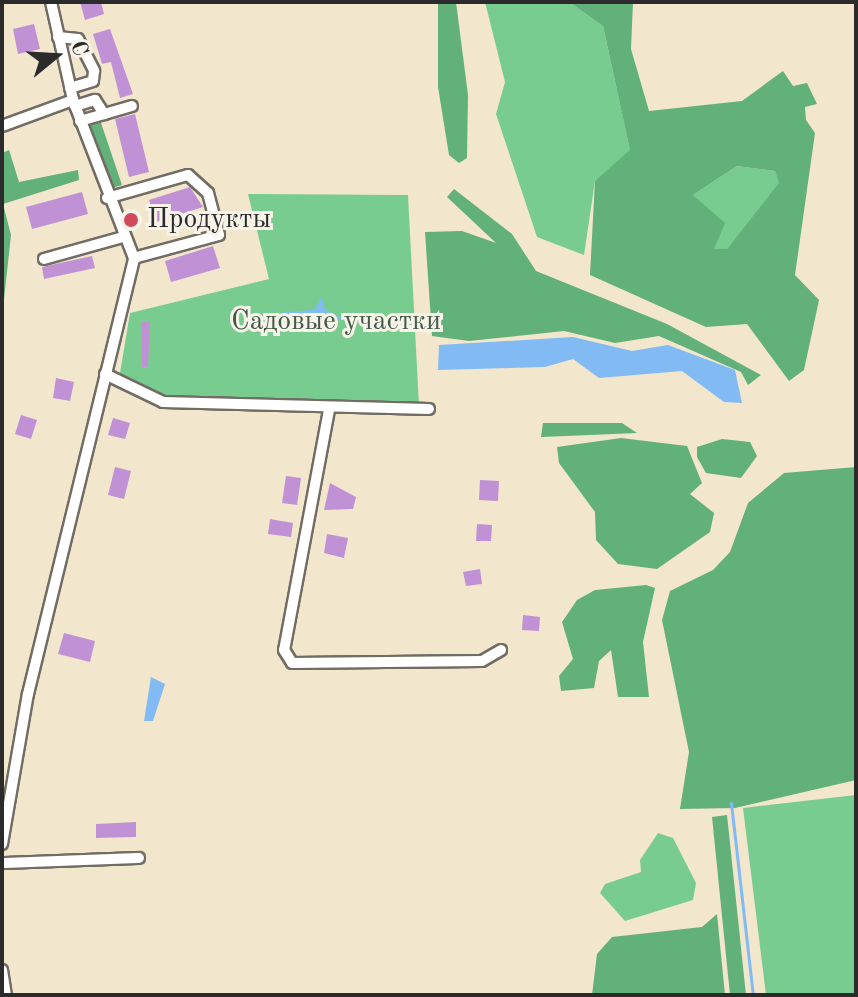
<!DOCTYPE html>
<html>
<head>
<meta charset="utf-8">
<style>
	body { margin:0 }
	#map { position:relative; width:858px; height:997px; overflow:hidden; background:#f2e6cd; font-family:"Old Standard TT",serif }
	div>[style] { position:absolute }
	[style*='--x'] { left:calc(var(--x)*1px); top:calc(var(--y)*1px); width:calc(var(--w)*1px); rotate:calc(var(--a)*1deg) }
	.green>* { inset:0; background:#78cc90 }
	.forest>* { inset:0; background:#62b07a }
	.water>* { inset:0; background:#82bbf3 }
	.stream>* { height:3px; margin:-1.5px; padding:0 1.5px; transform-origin:1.5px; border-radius:1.5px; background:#82bbf3 }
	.building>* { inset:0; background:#c092d5 }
	.roads { filter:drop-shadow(2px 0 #716c64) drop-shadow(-2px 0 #716c64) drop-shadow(0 2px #716c64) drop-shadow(0 -2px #716c64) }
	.minor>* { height:10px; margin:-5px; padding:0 5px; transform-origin:5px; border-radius:5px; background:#fff }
	.dots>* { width:22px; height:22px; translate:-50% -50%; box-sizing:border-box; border:4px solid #f7f3e8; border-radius:50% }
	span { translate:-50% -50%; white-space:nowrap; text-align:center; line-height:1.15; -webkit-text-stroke:6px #f7f3e8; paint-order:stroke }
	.poi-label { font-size:28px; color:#2b2b2b }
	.left { translate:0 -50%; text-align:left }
	.park-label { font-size:28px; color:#425b49 }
	.frame { position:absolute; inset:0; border:4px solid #2b2b2b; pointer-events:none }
	.north { position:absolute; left:16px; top:16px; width:80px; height:80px; -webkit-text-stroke:6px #f7f3e8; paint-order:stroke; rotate:72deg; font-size:22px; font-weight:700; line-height:32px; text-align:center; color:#2b2b2b }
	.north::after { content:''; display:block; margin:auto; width:28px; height:36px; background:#2b2b2b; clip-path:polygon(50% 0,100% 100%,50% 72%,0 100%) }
</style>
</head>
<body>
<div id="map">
	<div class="green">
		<i style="clip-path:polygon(485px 2px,569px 2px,603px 26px,631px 154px,595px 181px,584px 255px,537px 237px,496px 114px,505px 82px)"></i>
		<i style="clip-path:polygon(737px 166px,775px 171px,780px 183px,727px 249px,713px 249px,712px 213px,693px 195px)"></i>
		<i style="clip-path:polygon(248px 194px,408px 195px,419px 406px,160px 396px,120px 373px,130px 313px,269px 279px)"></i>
		<i style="clip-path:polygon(856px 795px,856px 995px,766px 995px,743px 808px)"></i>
		<i style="clip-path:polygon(658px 833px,673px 838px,696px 883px,693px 900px,625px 921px,600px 893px,605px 884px,641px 872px,640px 860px)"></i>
	</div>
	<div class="forest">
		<i style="clip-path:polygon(456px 2px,468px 95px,467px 158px,459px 163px,449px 155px,438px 87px,438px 3px)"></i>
		<i style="clip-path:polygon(evenodd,569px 2px,633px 2px,631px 49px,649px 111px,742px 101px,783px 71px,793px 86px,807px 83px,817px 104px,805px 107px,806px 120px,815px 133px,795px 275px,819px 300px,804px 370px,789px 381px,747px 324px,706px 327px,590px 275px,595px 181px,630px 150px,603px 26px,569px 2px,737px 166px,775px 171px,779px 183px,727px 249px,714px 249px,725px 223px,693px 195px,737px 166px)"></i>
		<i style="clip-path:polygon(100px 120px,122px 185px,109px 189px,88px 125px)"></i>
		<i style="clip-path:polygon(9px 150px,19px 182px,78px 170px,79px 180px,3px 204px,11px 235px,2px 318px,2px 153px)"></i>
		<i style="clip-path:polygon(454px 189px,512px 234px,536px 271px,667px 324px,761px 375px,748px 385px,741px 372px,659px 336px,615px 343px,564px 331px,469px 341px,432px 336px,425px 232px,462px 231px,496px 243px,447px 197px)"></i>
		<i style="clip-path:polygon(543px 423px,622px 423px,637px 433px,541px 437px)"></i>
		<i style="clip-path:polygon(621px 438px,687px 446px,702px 483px,690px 494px,714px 513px,710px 532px,657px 569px,618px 564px,596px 540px,595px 512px,559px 463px,557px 447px)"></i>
		<i style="clip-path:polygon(722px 439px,750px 442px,757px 456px,741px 478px,706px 473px,697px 457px,697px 447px)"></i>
		<i style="clip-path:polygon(856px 467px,856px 780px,735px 808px,680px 809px,689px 752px,662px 620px,670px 591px,713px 570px,730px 552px,748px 503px,784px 473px)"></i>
		<i style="clip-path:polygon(646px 585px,655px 588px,643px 642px,649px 697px,618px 697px,611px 650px,599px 661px,594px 688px,561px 691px,559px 676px,573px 659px,562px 622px,577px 600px,595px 590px)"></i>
		<i style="clip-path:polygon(727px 815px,746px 995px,730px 995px,712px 817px)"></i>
		<i style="clip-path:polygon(717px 914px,725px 995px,592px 995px,597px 954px,612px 937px,702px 927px)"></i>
	</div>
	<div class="water">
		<i style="clip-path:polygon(322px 297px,325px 310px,345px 320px,279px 319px,284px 312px,314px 310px)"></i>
		<i style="clip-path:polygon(573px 337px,632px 351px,668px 345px,735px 370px,742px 403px,724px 402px,682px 371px,599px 378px,573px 359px,545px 367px,438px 370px,439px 345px)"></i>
		<i style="clip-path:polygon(151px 677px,165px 684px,153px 721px,144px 721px)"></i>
	</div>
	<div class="stream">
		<i style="--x:731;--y:803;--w:193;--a:83.5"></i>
	</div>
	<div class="building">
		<i style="clip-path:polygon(80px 2px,101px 2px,104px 14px,85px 20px)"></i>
		<i style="clip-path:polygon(34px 24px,40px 49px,18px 54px,13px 29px)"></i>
		<i style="clip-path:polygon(110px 29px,133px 94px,120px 98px,111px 62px,102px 64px,93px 34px)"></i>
		<i style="clip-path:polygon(135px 114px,149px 172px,129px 177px,115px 119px)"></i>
		<i style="clip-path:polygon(190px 187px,203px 207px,156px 222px,149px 200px)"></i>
		<i style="clip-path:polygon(82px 192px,88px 214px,32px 229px,26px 207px)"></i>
		<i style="clip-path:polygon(213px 246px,220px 268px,171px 282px,165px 261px)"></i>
		<i style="clip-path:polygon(92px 256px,95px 268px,44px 279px,42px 267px)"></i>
		<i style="clip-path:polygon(150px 321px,148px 367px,142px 367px,141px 322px)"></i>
		<i style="clip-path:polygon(56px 378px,74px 382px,70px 401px,53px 398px)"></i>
		<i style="clip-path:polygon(21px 415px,37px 420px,31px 439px,15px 434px)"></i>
		<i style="clip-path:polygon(113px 418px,130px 423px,125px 439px,108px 435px)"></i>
		<i style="clip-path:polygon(115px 467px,131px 471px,124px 499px,108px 495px)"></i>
		<i style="clip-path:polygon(286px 476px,301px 478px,297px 505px,282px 503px)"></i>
		<i style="clip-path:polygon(480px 480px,499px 481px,498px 501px,479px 500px)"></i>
		<i style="clip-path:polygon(330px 483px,356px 497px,353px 509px,324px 510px)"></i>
		<i style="clip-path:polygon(270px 519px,293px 523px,291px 537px,268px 534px)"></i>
		<i style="clip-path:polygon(477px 524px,492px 525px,491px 541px,476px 541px)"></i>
		<i style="clip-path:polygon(327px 534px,348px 538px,344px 558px,324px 553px)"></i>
		<i style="clip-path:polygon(480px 569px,482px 584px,466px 586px,463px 572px)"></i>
		<i style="clip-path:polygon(523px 615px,540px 617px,539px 631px,522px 630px)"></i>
		<i style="clip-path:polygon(64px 633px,95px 641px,90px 662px,58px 654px)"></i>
		<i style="clip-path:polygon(136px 822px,136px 837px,96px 838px,96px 824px)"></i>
	</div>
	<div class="roads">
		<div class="minor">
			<i style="--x:51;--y:2;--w:100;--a:77.3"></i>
			<i style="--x:73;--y:100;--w:169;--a:68.9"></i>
			<i style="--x:58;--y:37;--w:20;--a:6"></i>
			<i style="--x:78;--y:39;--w:36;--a:63"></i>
			<i style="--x:94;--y:71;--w:10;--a:96"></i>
			<i style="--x:93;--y:81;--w:24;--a:163"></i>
			<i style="--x:75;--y:106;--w:21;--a:-17"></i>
			<i style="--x:95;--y:100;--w:17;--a:57"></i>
			<i style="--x:80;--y:121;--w:54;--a:-16.1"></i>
			<i style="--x:2;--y:126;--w:76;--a:-20.1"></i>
			<i style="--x:107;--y:198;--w:84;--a:-15.9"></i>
			<i style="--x:188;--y:175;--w:27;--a:42"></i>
			<i style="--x:208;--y:193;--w:43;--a:75.3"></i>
			<i style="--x:219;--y:235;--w:88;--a:164.9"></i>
			<i style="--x:44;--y:259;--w:82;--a:-15.6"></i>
			<i style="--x:105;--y:374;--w:64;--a:25.8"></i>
			<i style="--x:163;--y:402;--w:266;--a:1.5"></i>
			<i style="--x:329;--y:410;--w:244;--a:100.6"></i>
			<i style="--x:284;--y:650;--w:15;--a:58"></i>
			<i style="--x:292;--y:663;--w:190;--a:-0.6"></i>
			<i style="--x:482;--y:661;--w:22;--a:-30"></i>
			<i style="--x:2;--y:844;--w:152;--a:-80.2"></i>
			<i style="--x:28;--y:694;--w:449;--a:-76.3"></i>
			<i style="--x:2;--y:863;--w:137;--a:-2.1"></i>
			<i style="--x:2;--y:970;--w:25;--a:81"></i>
		</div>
	</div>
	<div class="dots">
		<i style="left:131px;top:220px;background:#d1495b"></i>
	</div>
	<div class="poi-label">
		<span class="left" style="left:147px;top:220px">Продукты</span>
	</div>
	<div class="park-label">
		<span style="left:336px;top:322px">Садовые участки</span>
	</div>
	<div class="frame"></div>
	<div class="north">С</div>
</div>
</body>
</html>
